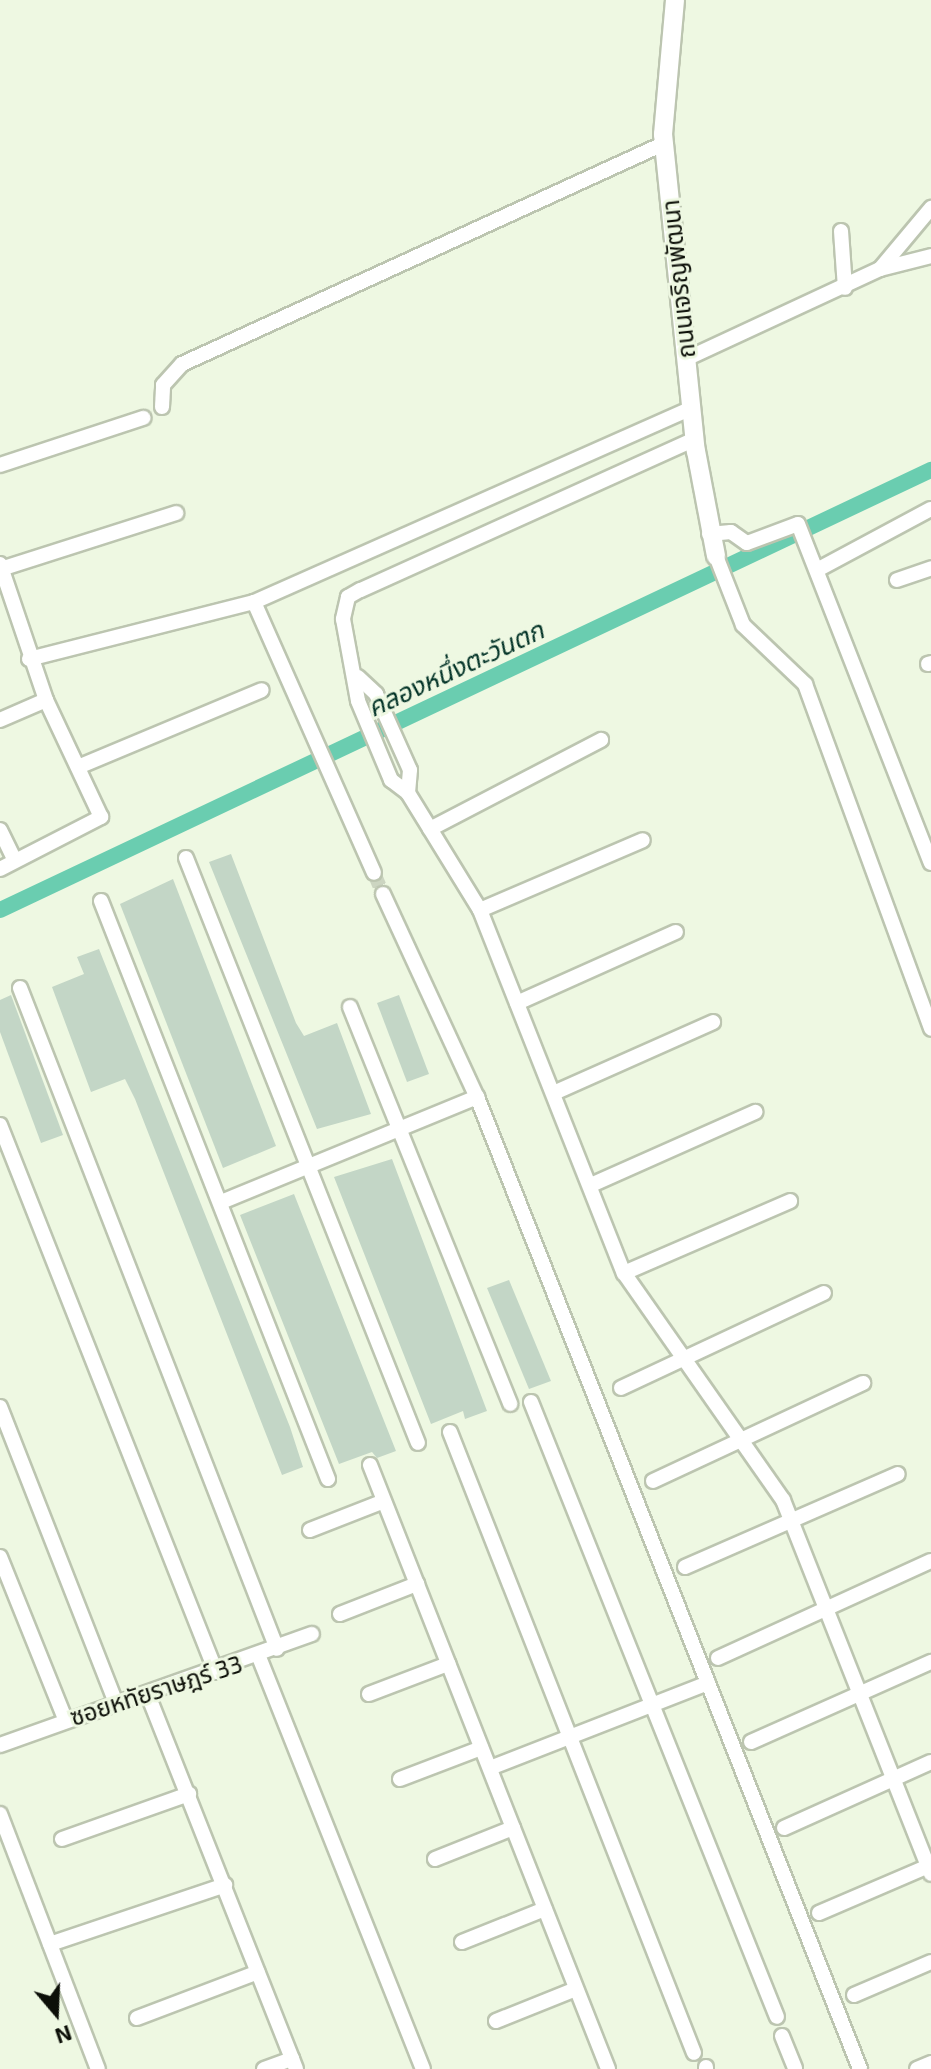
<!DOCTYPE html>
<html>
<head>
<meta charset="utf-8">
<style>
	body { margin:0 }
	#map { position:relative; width:931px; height:2069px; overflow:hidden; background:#eef8e2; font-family:"Exo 2","Noto Sans Thai",sans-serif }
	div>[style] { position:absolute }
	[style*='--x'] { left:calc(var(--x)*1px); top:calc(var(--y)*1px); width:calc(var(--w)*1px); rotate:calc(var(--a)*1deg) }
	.canal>* { height:16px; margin:-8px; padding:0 8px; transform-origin:8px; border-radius:8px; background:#6acdb0 }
	.building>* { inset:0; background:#c3d6c6 }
	.minor-tunnel>* { height:14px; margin-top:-7px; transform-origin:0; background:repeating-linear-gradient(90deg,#ccd5c1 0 14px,transparent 0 21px) }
	.roads { filter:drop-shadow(2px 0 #bcc5b0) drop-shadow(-2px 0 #bcc5b0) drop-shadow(0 2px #bcc5b0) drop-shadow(0 -2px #bcc5b0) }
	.minor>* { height:14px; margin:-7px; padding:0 7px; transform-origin:7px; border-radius:7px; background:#fff }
	.tertiary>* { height:18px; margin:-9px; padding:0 9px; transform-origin:9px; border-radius:9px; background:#fff }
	span { translate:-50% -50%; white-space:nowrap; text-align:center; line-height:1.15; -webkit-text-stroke:6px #eef8e2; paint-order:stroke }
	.street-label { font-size:24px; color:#0c0f08 }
	.water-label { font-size:26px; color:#043428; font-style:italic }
	.north { position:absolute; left:16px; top:1973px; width:80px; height:80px; -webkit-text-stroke:6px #eef8e2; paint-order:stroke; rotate:161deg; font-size:22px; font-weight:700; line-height:32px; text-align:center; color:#0c0f08 }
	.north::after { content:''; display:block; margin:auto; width:28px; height:36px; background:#0c0f08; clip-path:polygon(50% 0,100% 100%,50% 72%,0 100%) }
</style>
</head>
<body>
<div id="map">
	<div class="canal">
		<i style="--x:0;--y:910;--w:1030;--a:-25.3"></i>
	</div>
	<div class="building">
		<i style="clip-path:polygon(231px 854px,296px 1023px,304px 1036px,337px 1023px,371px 1114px,317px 1129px,209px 862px)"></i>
		<i style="clip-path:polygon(173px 879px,276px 1146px,223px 1168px,120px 904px)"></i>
		<i style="clip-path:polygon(99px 949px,290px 1427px,303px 1467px,282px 1475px,135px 1099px,125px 1079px,91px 1092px,52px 987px,84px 974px,77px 957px)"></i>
		<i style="clip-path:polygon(11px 995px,63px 1135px,41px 1143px,0 1032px,0 1000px)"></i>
		<i style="clip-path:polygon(399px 995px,429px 1074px,407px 1082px,377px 1003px)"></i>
		<i style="clip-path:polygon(392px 1159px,487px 1411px,465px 1419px,463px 1411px,431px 1424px,334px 1177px)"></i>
		<i style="clip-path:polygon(294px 1194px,396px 1451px,377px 1458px,372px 1452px,339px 1464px,240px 1215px)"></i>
		<i style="clip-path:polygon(509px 1280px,551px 1381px,529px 1389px,487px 1288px)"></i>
	</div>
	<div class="minor-tunnel">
		<i style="--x:374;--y:873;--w:23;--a:67"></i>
	</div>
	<div class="roads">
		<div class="minor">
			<i style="--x:841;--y:231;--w:57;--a:86"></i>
			<i style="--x:880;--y:269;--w:53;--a:-14.3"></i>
			<i style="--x:686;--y:359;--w:214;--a:-24.9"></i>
			<i style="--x:880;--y:269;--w:80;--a:-50.1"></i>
			<i style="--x:162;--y:407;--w:22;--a:-87"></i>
			<i style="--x:163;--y:385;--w:28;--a:-48"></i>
			<i style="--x:182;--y:364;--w:529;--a:-24.58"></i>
			<i style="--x:695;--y:439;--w:367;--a:155.7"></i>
			<i style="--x:360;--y:590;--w:14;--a:150"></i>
			<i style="--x:348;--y:597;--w:23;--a:103"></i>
			<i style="--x:343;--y:619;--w:83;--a:79.6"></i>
			<i style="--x:358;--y:701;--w:86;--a:67.3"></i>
			<i style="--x:391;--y:780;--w:21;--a:37"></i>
			<i style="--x:408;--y:793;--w:137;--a:58.4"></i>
			<i style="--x:480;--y:910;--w:391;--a:68.4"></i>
			<i style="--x:624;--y:1273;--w:277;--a:55"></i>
			<i style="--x:783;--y:1500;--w:402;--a:68.4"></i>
			<i style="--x:0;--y:465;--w:151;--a:-18.2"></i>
			<i style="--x:709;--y:534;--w:22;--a:-5"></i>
			<i style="--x:731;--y:532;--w:19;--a:35"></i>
			<i style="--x:747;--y:543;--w:54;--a:-20.4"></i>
			<i style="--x:798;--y:524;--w:364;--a:68.6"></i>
			<i style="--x:716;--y:556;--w:74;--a:68.6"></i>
			<i style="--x:743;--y:625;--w:86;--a:43.6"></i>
			<i style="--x:805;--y:684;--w:367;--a:69.9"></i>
			<i style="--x:0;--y:564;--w:144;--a:71.3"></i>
			<i style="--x:46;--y:700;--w:50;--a:156.5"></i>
			<i style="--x:1;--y:569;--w:184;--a:-17.7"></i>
			<i style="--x:817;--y:570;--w:129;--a:-28.2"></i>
			<i style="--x:897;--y:580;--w:36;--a:-19"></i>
			<i style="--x:254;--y:602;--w:296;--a:66.1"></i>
			<i style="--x:29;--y:659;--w:232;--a:-14.2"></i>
			<i style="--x:254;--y:602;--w:479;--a:-23.9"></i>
			<i style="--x:928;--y:664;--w:3;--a:-18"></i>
			<i style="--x:358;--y:677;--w:25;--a:43"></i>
			<i style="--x:376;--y:694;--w:83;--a:65.9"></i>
			<i style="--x:410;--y:770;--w:23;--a:95"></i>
			<i style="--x:78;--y:767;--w:199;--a:-22.7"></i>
			<i style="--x:430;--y:829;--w:193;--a:-27.5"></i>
			<i style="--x:0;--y:830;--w:34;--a:64"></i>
			<i style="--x:186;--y:858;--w:629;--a:68.37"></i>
			<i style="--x:0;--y:869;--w:114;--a:-27.2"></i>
			<i style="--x:101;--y:817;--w:129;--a:-115.2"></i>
			<i style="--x:383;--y:894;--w:224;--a:65.2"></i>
			<i style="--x:477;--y:1097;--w:1045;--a:68.49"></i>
			<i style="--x:101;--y:901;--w:621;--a:68.56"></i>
			<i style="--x:480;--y:910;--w:177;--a:-23.2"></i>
			<i style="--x:20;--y:988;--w:709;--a:68.75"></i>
			<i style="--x:517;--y:1003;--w:174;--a:-24.1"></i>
			<i style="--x:350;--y:1007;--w:428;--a:68"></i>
			<i style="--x:556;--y:1092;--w:172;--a:-24"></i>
			<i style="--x:0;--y:1125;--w:588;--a:68.45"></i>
			<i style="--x:591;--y:1185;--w:180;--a:-24"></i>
			<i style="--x:221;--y:1202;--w:277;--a:-22.3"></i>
			<i style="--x:624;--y:1273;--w:181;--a:-23.4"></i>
			<i style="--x:621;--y:1388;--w:224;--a:-25.1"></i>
			<i style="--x:531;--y:1402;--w:662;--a:68.2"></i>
			<i style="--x:0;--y:1407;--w:320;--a:68.6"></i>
			<i style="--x:450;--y:1432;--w:667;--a:68.55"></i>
			<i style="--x:370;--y:1465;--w:649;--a:68.49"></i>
			<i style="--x:653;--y:1481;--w:232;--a:-25"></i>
			<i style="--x:310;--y:1530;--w:79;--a:-21.4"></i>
			<i style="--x:0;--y:1557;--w:175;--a:68.1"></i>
			<i style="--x:685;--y:1567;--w:232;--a:-23.6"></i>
			<i style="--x:340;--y:1614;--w:83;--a:-21.3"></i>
			<i style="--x:259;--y:1657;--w:443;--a:68.3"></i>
			<i style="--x:718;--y:1658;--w:234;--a:-24.5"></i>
			<i style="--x:369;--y:1694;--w:85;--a:-20.8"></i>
			<i style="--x:148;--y:1695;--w:402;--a:68.4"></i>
			<i style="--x:751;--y:1742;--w:197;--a:-24"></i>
			<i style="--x:0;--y:1745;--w:331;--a:-19.6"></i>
			<i style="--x:490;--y:1768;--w:234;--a:-21.3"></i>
			<i style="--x:400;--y:1779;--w:87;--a:-20.9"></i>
			<i style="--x:0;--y:1814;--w:273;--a:69"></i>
			<i style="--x:784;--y:1828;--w:161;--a:-24.2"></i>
			<i style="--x:62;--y:1839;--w:135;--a:-19.5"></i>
			<i style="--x:435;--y:1859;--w:84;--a:-21.7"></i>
			<i style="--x:819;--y:1913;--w:122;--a:-23.2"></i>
			<i style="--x:462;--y:1942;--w:89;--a:-21.7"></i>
			<i style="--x:50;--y:1944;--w:185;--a:-18.6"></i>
			<i style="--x:854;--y:1995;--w:84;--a:-23.2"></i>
			<i style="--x:137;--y:2018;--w:129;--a:-20.8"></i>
			<i style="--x:496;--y:2021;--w:86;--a:-21.8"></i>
			<i style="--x:782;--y:2036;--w:35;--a:68"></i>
			<i style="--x:706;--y:2067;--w:2;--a:90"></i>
			<i style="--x:264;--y:2069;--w:30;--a:-20"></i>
			<i style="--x:917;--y:2069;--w:15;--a:-23"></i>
		</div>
		<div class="tertiary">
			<i style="--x:675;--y:0;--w:135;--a:95.1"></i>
			<i style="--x:663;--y:134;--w:319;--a:84.1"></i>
			<i style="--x:696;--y:451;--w:107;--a:79.2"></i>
		</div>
	</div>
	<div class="street-label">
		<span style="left:678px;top:279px;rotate:-96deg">ถนนเจริญพัฒนา</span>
		<span style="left:156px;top:1690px;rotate:-18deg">ซอยหทัยราษฎร์ 33</span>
	</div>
	<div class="water-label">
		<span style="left:455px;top:668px;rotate:-25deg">คลองหนึ่งตะวันตก</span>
	</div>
	<div class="north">N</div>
</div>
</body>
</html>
